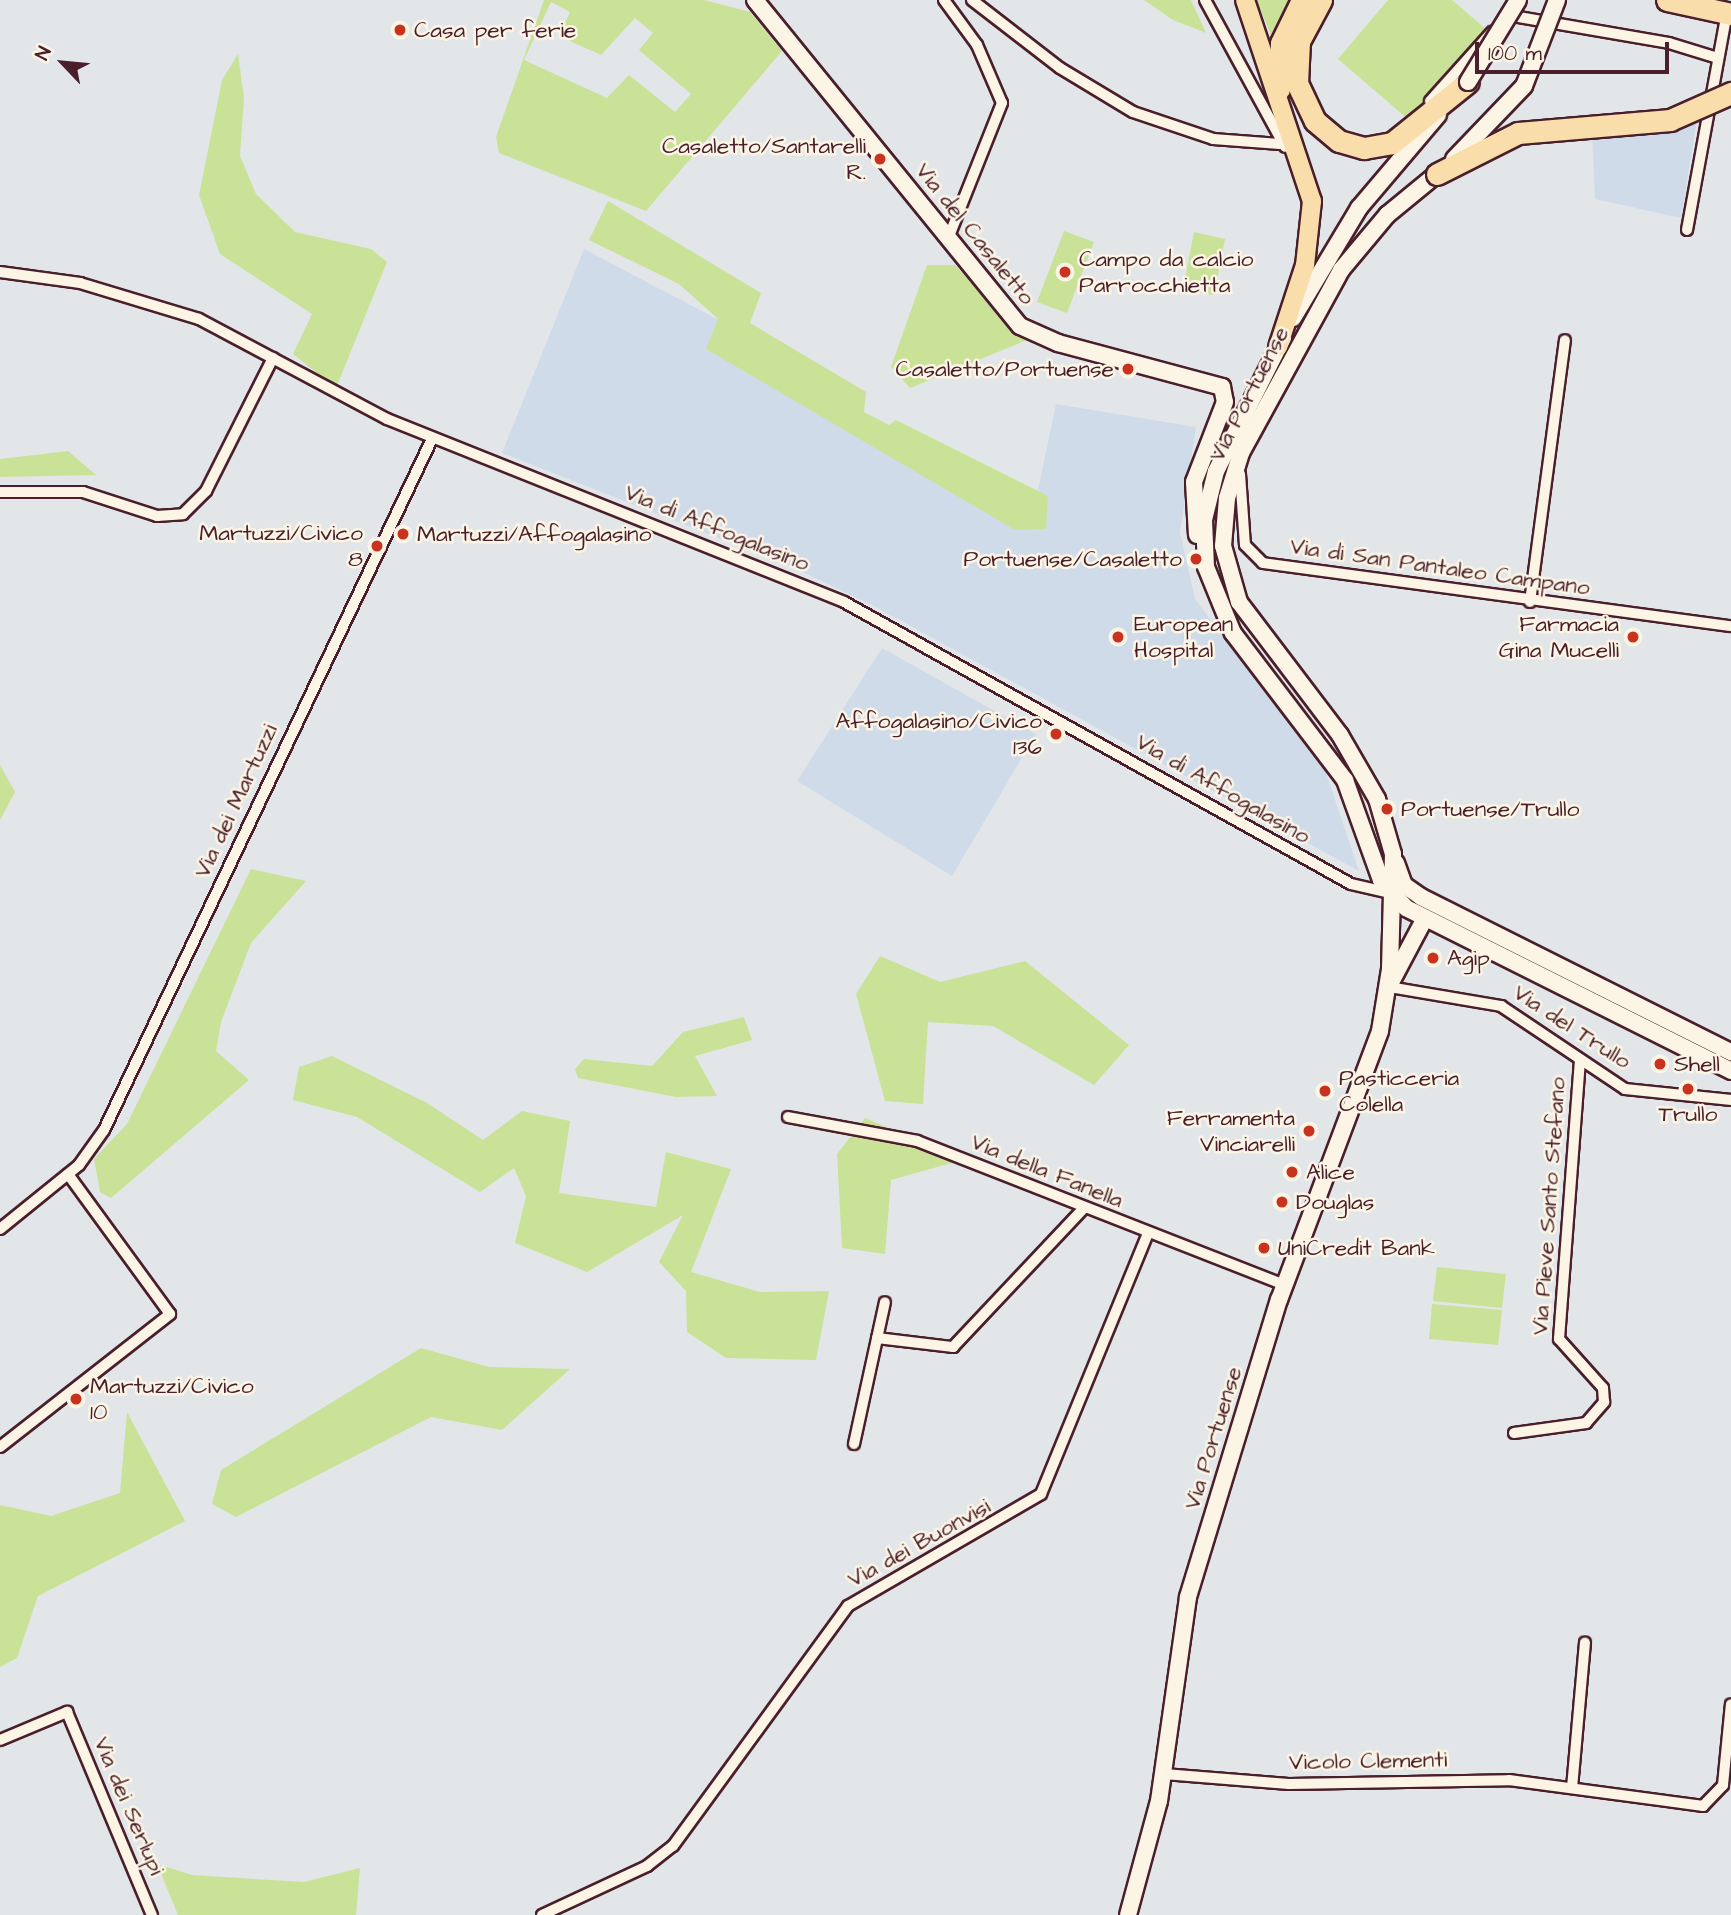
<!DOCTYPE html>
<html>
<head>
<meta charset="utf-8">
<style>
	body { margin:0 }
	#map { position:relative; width:1731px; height:1915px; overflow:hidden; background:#e2e6e8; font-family:"Architects Daughter",sans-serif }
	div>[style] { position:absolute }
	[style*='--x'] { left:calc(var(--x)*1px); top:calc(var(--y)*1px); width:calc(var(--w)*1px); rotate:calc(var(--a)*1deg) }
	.built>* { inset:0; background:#d0dbea }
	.green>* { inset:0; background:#c9e298 }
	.roads { filter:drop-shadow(2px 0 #4a1f2b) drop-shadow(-2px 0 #4a1f2b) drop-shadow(0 2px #4a1f2b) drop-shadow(0 -2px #4a1f2b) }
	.street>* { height:10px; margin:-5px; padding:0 5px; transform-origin:5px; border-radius:5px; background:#fcf5e5 }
	.secondary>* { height:16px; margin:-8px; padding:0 8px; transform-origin:8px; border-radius:8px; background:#fcf5e5 }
	.primary>* { height:18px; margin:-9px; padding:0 9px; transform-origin:9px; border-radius:9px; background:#f9deab }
	.highway>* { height:21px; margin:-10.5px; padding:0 10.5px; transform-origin:10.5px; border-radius:10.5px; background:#f9deab }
	.bridges { filter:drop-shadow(2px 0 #4a1f2b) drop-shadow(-2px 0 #4a1f2b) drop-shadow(0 2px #4a1f2b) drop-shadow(0 -2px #4a1f2b) }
	.secondary-bridge>* { height:16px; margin:-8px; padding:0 8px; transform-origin:8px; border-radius:8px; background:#fcf5e5 }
	.highway-bridge>* { height:21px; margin:-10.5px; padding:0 10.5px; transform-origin:10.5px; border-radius:10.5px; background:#f9deab }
	.dots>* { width:19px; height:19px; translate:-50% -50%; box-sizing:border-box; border:4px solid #fcf5e5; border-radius:50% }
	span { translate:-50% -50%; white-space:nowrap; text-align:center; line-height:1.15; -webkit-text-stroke:5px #fcf5e5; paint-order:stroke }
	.poi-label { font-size:23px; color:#4a1f2b }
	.left { translate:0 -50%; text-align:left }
	.right { translate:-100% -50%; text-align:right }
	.street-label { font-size:23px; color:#4a1f2b }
	.north { position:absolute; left:28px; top:28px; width:70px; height:70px; -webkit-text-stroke:5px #fcf5e5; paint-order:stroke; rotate:296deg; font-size:19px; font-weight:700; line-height:28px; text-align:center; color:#4a1f2b }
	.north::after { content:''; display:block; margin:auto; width:24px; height:32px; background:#4a1f2b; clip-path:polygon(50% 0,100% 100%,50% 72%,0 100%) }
	.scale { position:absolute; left:1475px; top:42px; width:194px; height:32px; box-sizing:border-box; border:4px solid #4a1f2b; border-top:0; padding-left:9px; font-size:21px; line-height:24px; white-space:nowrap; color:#4a1f2b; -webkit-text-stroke:5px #fcf5e5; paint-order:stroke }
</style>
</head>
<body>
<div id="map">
	<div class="built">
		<i style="clip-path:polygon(1697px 120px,1681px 218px,1595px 199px,1592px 131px)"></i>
		<i style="clip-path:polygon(584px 249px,719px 320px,706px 349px,1033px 514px,1056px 404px,1196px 427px,1180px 532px,1195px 599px,1326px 773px,1359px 871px,874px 606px,792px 567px,502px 453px)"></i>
		<i style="clip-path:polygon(882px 648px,1036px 734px,952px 876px,797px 781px)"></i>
	</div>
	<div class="green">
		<i style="clip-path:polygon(evenodd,544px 0,704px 0,750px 12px,782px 51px,646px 211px,499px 153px,496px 137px,544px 0,551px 2px,570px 12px,559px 36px,601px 55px,635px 18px,653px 33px,639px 50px,691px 94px,675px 112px,629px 75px,607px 98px,524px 60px,551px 2px)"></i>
		<i style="clip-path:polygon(1144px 0,1191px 0,1206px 33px,1173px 20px)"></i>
		<i style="clip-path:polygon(1255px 0,1292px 0,1274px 43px,1262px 13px)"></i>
		<i style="clip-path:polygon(1388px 0,1452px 0,1487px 30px,1409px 120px,1338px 59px)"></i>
		<i style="clip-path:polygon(238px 54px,244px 98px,240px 156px,256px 194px,295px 232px,371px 249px,387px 262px,336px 388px,293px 354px,312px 314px,220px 254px,199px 195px,222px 80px)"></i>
		<i style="clip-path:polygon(608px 201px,761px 293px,750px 323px,866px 392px,864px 412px,889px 425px,896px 420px,1048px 496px,1046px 529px,1015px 530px,706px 349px,718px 319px,679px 284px,589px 240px)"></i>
		<i style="clip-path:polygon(1064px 231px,1094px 242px,1067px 313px,1037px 302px)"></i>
		<i style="clip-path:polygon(1194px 232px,1225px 239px,1214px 295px,1183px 289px)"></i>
		<i style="clip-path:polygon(927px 265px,955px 265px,1027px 340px,910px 388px,891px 367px)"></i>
		<i style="clip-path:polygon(68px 451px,96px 475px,0 477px,0 459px)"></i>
		<i style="clip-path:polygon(0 765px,15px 792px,0 820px)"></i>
		<i style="clip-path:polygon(251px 869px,306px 881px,251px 943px,221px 1022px,216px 1051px,249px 1080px,111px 1198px,100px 1192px,94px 1159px,127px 1124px)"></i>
		<i style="clip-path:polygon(880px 956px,940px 982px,1025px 961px,1129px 1045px,1094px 1085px,993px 1026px,928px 1022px,923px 1104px,885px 1101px,856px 994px)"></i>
		<i style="clip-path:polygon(744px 1017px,752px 1040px,695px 1056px,717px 1096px,676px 1097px,578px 1078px,575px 1069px,584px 1059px,652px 1066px,683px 1032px)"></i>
		<i style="clip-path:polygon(332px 1056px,427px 1103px,483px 1140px,522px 1111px,570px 1121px,559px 1193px,656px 1207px,666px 1152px,731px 1169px,691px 1272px,760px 1292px,829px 1291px,816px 1360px,726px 1358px,687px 1332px,686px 1291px,659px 1262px,683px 1215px,587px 1272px,515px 1243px,526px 1196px,514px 1168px,480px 1192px,357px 1117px,293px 1100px,299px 1067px)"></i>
		<i style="clip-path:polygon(865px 1118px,962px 1160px,891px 1180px,885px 1254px,842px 1248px,837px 1154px)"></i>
		<i style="clip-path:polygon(1437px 1267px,1506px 1274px,1502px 1308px,1433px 1301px)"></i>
		<i style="clip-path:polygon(1432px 1304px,1502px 1310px,1498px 1345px,1429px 1339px)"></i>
		<i style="clip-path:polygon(421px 1348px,489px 1367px,570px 1369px,502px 1430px,431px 1417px,236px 1517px,212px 1504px,221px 1470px)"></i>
		<i style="clip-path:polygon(127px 1412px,185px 1521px,38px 1596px,17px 1658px,0 1667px,0 1505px,51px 1516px,120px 1493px)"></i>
		<i style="clip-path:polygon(157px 1864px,192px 1875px,304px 1882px,360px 1868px,356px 1915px,178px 1915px)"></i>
	</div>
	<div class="roads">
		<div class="street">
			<i style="--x:944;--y:0;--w:56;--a:53.7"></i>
			<i style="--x:977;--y:45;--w:63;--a:66.7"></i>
			<i style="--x:1002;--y:103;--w:146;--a:111.7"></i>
			<i style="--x:972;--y:0;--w:111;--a:37.7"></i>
			<i style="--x:1060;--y:68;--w:85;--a:31.1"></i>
			<i style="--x:1133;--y:112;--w:84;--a:18.6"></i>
			<i style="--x:1213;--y:139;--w:67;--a:4.3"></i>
			<i style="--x:1205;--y:0;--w:167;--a:61.4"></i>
			<i style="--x:1507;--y:15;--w:164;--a:9.8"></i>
			<i style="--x:1669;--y:43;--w:51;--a:17"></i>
			<i style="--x:1430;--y:101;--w:93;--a:-48.1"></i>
			<i style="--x:1687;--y:230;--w:221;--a:-79.6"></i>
			<i style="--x:0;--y:272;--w:81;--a:7.8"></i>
			<i style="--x:80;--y:283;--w:124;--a:16.8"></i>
			<i style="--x:199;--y:319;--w:213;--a:28"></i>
			<i style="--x:387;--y:419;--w:492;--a:21.8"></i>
			<i style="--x:844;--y:602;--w:580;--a:29.08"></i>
			<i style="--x:1351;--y:884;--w:40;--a:13"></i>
			<i style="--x:1240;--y:474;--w:71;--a:86"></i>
			<i style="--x:1245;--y:545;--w:25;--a:45"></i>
			<i style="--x:1263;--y:563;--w:472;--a:7.7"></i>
			<i style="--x:0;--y:492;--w:83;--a:0"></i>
			<i style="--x:83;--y:492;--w:78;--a:18"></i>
			<i style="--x:157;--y:516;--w:26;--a:-4"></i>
			<i style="--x:183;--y:514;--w:33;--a:-45"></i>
			<i style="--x:206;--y:491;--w:149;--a:-63.3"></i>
			<i style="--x:1530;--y:602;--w:264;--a:-82.4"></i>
			<i style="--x:1389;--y:987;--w:114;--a:9.6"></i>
			<i style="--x:1501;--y:1006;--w:149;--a:33.8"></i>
			<i style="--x:1625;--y:1089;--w:107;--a:5.9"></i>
			<i style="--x:788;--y:1117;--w:131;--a:10.5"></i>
			<i style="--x:917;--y:1141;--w:395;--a:21.4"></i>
			<i style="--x:0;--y:1229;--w:102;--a:-39"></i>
			<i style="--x:79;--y:1165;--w:43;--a:-54.5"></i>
			<i style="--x:104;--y:1130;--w:765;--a:-64.61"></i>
			<i style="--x:877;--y:1338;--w:77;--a:6.8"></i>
			<i style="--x:953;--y:1347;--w:192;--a:-46.7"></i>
			<i style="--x:1514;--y:1433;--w:73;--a:-7.9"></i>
			<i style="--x:1586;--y:1423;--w:28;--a:-49"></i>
			<i style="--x:1604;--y:1402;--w:14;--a:-94"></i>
			<i style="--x:1603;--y:1388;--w:66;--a:-131.9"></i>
			<i style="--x:1559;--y:1339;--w:279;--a:-85.7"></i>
			<i style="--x:854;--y:1444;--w:145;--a:-77.7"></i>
			<i style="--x:0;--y:1447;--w:216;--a:-38"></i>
			<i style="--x:170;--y:1314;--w:173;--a:-126.1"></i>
			<i style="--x:0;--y:1740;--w:73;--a:-22.7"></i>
			<i style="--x:67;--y:1712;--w:220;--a:67.3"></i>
			<i style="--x:1164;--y:1774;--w:125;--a:4.6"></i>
			<i style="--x:1289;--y:1784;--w:220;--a:-1"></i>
			<i style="--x:1509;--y:1780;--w:196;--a:7.6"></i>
			<i style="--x:1703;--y:1806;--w:29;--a:-46"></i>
			<i style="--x:1723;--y:1785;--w:81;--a:-84.4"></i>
			<i style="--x:1572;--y:1788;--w:146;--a:-84.9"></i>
			<i style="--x:542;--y:1915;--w:116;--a:-25"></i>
			<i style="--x:647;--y:1866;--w:33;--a:-38"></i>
			<i style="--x:673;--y:1846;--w:297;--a:-53.9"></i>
			<i style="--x:848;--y:1606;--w:223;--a:-30.1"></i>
			<i style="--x:1041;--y:1494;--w:280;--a:-67.7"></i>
		</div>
		<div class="secondary">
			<i style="--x:755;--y:0;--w:420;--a:50.9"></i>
			<i style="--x:1020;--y:326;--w:42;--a:24.1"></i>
			<i style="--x:1058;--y:343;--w:170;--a:15"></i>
			<i style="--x:1222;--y:387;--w:15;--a:79"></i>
			<i style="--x:1225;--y:402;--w:86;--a:111.2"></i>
			<i style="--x:1194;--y:482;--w:53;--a:86.8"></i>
			<i style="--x:1293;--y:318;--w:128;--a:-59"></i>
			<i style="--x:1359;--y:208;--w:122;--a:-49.7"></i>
			<i style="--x:1283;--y:338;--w:149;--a:116.7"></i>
			<i style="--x:1216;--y:471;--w:50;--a:103.8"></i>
			<i style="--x:1204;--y:520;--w:47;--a:87.6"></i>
			<i style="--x:1206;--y:567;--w:71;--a:67.8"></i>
			<i style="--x:1233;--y:633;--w:185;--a:52.7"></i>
			<i style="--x:1345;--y:780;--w:106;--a:70.2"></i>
			<i style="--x:1381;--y:880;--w:38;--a:48"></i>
			<i style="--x:1406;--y:908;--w:364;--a:26.6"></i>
			<i style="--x:1396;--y:863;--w:23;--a:70"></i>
			<i style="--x:1404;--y:885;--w:21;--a:35"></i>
			<i style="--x:1421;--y:897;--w:347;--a:26.6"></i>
			<i style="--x:1389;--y:986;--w:77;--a:-62.1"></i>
			<i style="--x:1128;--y:1915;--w:118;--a:-74.8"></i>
			<i style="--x:1159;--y:1801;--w:206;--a:-81.9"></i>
			<i style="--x:1188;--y:1597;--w:311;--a:-73"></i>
			<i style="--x:1279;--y:1300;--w:287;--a:-69.4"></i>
			<i style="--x:1380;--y:1031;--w:63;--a:-80.8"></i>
			<i style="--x:1390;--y:969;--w:115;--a:-88.5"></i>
			<i style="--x:1393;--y:854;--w:57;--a:-106.2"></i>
			<i style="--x:1377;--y:799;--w:74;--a:-120"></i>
			<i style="--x:1340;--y:735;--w:167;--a:-127.2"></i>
			<i style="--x:1239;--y:602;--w:58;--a:-105.9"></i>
			<i style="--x:1223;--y:546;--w:48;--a:-85.2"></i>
			<i style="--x:1227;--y:498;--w:47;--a:-72.7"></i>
			<i style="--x:1241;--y:453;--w:209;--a:-61.3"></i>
			<i style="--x:1341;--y:270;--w:72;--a:-50.1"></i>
			<i style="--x:1387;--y:215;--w:65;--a:-39.4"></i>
		</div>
		<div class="primary">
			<i style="--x:1245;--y:0;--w:212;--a:71.6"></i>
			<i style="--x:1312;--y:201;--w:64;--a:96.2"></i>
			<i style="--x:1305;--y:265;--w:86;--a:108.2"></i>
		</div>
		<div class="highway">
			<i style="--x:1321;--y:0;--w:47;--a:118.2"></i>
			<i style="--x:1299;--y:41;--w:42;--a:92.7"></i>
			<i style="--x:1297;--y:83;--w:42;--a:64.7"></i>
			<i style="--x:1315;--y:121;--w:31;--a:40"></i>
			<i style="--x:1339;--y:141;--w:26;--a:16"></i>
			<i style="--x:1364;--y:148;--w:28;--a:-10"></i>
			<i style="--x:1392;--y:143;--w:97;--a:-38.8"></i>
			<i style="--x:1667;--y:0;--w:66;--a:12.3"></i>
			<i style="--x:1279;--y:89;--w:46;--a:-87.5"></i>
			<i style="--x:1281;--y:43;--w:48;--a:-64"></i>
		</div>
	</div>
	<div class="bridges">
		<div class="secondary-bridge">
			<i style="--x:1468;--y:82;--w:96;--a:-58.6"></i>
			<i style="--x:1454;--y:159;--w:101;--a:-46.2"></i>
			<i style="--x:1524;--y:86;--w:92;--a:-69"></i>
		</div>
		<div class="highway-bridge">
			<i style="--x:1437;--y:174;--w:91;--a:-26.8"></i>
			<i style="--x:1518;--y:133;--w:153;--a:-4.9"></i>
			<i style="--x:1670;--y:120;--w:67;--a:-23.9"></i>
		</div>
	</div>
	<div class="dots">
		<i style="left:400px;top:30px;background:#c8321e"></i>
		<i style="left:880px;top:159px;background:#c8321e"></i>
		<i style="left:1065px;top:272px;background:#c8321e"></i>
		<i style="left:1128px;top:369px;background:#c8321e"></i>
		<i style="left:403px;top:534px;background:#c8321e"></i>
		<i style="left:377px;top:546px;background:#c8321e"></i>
		<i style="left:1196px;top:559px;background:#c8321e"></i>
		<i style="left:1118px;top:637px;background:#c8321e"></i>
		<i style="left:1633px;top:637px;background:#c8321e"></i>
		<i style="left:1056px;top:734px;background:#c8321e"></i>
		<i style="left:1387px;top:809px;background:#c8321e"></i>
		<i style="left:1433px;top:958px;background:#c8321e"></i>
		<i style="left:1660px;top:1064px;background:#c8321e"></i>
		<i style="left:1688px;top:1089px;background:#c8321e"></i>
		<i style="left:1325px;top:1091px;background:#c8321e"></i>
		<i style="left:1309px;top:1131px;background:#c8321e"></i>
		<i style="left:1292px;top:1172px;background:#c8321e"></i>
		<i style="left:1282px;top:1202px;background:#c8321e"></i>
		<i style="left:1264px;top:1248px;background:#c8321e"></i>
		<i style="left:76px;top:1399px;background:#c8321e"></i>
	</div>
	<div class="poi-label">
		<span class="left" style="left:414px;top:30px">Casa per ferie</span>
		<span class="right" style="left:866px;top:159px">Casaletto/Santarelli<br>R.</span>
		<span class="left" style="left:1079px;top:272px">Campo da calcio<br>Parrocchietta</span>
		<span class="right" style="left:1114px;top:369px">Casaletto/Portuense</span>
		<span class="right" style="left:363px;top:546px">Martuzzi/Civico<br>8</span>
		<span class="left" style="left:417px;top:534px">Martuzzi/Affogalasino</span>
		<span class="right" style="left:1182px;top:559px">Portuense/Casaletto</span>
		<span class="left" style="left:1134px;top:637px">European<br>Hospital</span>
		<span class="right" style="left:1619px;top:637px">Farmacia<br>Gina Mucelli</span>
		<span class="right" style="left:1042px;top:734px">Affogalasino/Civico<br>136</span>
		<span class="left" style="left:1401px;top:809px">Portuense/Trullo</span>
		<span class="left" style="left:1447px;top:958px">Agip</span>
		<span class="left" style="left:1674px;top:1064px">Shell</span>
		<span class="left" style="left:1339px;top:1091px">Pasticceria<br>Colella</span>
		<span style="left:1688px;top:1114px">Trullo</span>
		<span class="right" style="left:1295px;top:1131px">Ferramenta<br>Vinciarelli</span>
		<span class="left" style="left:1306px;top:1172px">Alice</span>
		<span class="left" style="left:1296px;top:1202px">Douglas</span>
		<span class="left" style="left:1278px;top:1248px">UniCredit Bank</span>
		<span class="left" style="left:90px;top:1399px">Martuzzi/Civico<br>10</span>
	</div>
	<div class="street-label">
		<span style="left:975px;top:234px;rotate:51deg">Via del Casaletto</span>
		<span style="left:1249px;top:394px;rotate:-63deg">Via Portuense</span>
		<span style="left:717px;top:528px;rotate:22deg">Via di Affogalasino</span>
		<span style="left:1440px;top:567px;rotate:8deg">Via di San Pantaleo Campano</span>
		<span style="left:1223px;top:789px;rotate:30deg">Via di Affogalasino</span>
		<span style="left:236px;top:801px;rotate:-65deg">Via dei Martuzzi</span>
		<span style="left:1572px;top:1027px;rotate:33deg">Via del Trullo</span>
		<span style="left:1047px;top:1171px;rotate:22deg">Via della Fanella</span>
		<span style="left:1549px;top:1206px;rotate:-86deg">Via Pieve Santo Stefano</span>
		<span style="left:1213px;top:1438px;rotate:-73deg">Via Portuense</span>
		<span style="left:919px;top:1543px;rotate:-29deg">Via dei Buonvisi</span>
		<span style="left:1368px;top:1761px;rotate:-1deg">Vicolo Clementi</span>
		<span style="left:129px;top:1806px;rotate:67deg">Via dei Serlupi</span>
	</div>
	<div class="north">N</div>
	<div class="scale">100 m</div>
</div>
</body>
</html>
